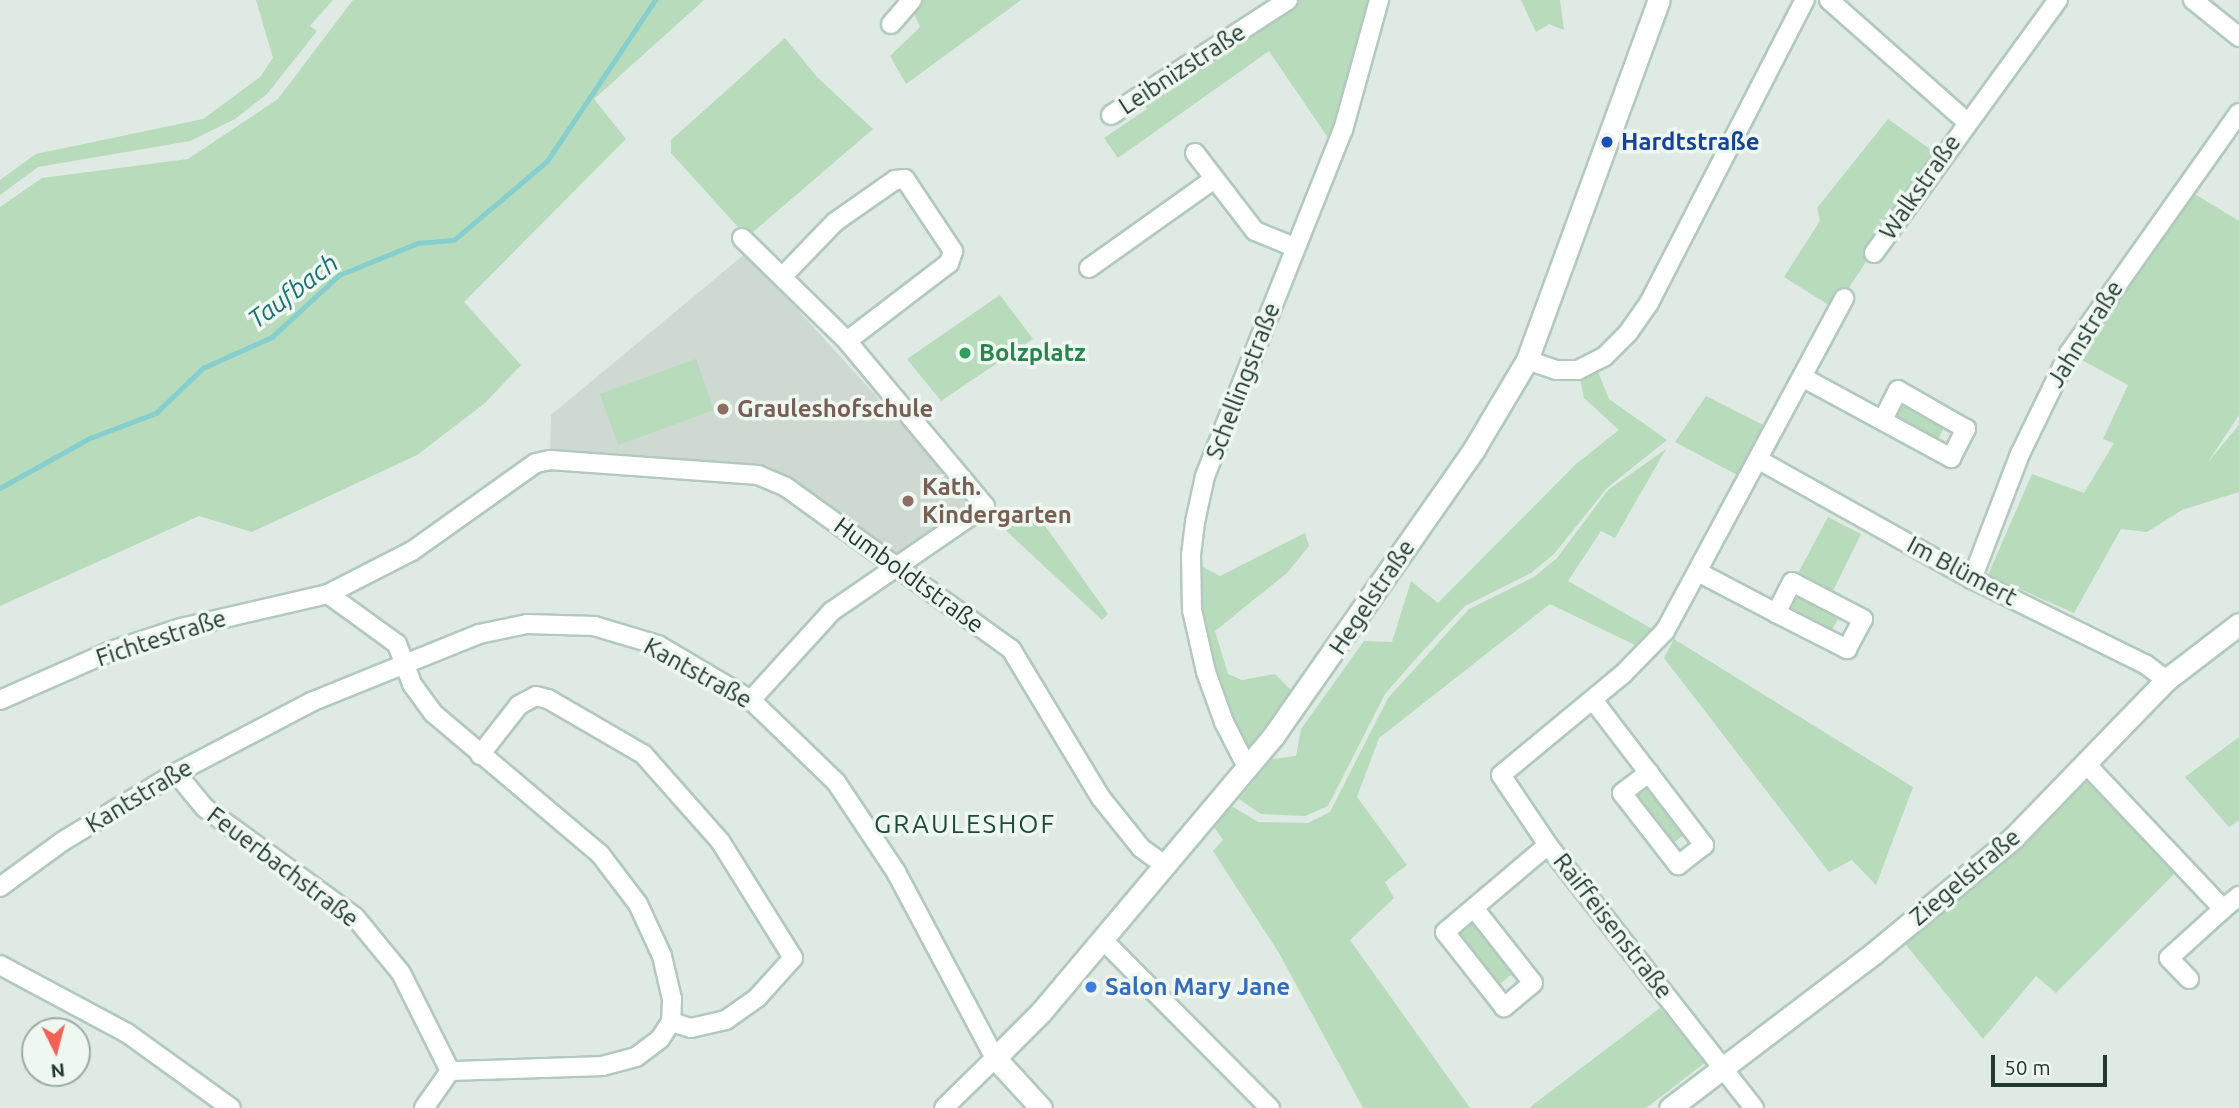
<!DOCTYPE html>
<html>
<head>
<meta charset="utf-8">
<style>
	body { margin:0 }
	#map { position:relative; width:2239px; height:1108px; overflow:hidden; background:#deeae3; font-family:Ubuntu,sans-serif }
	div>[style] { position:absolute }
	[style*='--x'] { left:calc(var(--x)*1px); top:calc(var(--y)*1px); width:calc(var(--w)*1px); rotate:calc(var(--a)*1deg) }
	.built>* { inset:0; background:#cdd9d1 }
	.green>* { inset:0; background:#b7dbbb }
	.stream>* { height:4.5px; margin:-2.25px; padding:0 2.25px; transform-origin:2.25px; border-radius:2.25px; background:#86cfce }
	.roads { filter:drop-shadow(2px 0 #b2c9bd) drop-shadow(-2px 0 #b2c9bd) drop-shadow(0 2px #b2c9bd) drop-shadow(0 -2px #b2c9bd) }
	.minor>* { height:18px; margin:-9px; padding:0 9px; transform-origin:9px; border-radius:9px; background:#fff }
	.tertiary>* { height:21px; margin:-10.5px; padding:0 10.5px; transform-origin:10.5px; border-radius:10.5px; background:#fff }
	.secondary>* { height:21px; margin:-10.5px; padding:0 10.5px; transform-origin:10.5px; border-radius:10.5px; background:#fff }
	.dots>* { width:19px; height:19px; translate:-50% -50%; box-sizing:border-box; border:4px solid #eff7f1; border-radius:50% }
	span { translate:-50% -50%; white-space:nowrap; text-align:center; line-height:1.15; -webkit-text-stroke:7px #eff7f1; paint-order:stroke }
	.street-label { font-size:24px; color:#20392e }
	.transit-label { font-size:24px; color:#164399; font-weight:700 }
	.left { translate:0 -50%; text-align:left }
	.leisure-label { font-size:24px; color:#27864d; font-weight:700 }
	.education-label { font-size:24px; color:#785e54; font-weight:700 }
	.shop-label { font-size:24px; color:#366cbe; font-weight:700 }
	.water-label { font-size:26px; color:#1b7374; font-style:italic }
	.neighbourhood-label { font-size:26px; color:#1c4b38; letter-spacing:2px }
	.north { position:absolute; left:21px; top:1017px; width:70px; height:70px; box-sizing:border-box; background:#eff7f1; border:2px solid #9caba3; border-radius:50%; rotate:174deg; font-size:19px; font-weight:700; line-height:28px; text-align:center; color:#20392e }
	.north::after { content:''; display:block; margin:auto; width:24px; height:32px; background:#f06256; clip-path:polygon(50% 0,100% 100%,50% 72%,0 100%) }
	.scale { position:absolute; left:1991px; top:1055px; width:116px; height:32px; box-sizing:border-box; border:4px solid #20392e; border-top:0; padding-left:9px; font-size:21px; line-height:24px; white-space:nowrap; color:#20392e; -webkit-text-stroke:5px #eff7f1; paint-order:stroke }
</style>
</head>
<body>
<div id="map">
	<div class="built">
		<i style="clip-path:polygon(746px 253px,976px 506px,899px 559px,789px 482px,550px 455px,551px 415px)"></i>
	</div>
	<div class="green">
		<i style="clip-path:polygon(256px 0,333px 0,310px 26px,317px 31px,267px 94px,235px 119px,190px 141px,38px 167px,0 195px,0 180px,36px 154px,203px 119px,260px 77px,273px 58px)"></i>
		<i style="clip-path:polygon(353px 0,704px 0,594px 99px,626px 139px,464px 302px,521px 365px,485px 403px,417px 455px,252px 532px,199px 516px,0 606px,0 207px,42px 178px,188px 159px,278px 99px)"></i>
		<i style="clip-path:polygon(918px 0,1021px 0,906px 84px,890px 56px,920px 27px,911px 6px)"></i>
		<i style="clip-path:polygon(1288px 0,1379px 0,1335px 148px,1269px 51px,1118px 158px,1104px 138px,1147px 109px,1140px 98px)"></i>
		<i style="clip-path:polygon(1521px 0,1560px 0,1564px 30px,1549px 24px,1536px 32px)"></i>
		<i style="clip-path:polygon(785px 38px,817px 77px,873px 129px,747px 237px,671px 153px,671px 140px)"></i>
		<i style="clip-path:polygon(1888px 119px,1937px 154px,1835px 309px,1784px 277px,1820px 221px,1817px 208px)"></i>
		<i style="clip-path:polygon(2185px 188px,2239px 221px,2239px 415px,2208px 462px,2239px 425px,2239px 492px,2182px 510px,2147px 532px,2121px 529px,2074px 613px,1988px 575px,2032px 474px,2084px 493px,2114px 443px,2103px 439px,2128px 385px,2069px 353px)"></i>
		<i style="clip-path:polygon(1000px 295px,1033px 339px,941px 401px,907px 359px)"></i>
		<i style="clip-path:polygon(696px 359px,714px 410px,618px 445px,600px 394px)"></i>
		<i style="clip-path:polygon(1596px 367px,1609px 399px,1667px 440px,1607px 488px,1554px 554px,1531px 573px,1465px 606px,1419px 655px,1385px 694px,1328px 806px,1305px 816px,1261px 814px,1239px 799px,1272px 759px,1296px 756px,1301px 729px,1364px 641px,1392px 642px,1411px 581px,1438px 603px,1576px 464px,1619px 430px,1584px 398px,1579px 373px)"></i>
		<i style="clip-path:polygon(1899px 395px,1947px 422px,1935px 445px,1888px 419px)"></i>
		<i style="clip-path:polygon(1706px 396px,1771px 429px,1743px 478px,1675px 442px)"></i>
		<i style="clip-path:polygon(1666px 449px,1615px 538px,1601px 531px,1568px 581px,1654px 630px,1637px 646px,1550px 604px,1379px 738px,1357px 797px,1407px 865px,1385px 882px,1394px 898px,1350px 940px,1470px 1108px,1363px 1108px,1279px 953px,1213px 851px,1223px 840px,1210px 821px,1225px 802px,1258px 822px,1308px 823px,1330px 812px,1388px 698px,1469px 609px,1534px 577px,1557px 558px,1608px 490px)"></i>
		<i style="clip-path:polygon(1031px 506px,1108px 614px,1102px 620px,1000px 525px)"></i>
		<i style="clip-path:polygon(1828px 517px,1861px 534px,1830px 597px,1795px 579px)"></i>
		<i style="clip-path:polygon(1305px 533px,1309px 546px,1287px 573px,1215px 631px,1228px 674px,1242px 680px,1275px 674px,1296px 695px,1250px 751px,1213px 671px,1201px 608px,1201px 566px,1220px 576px)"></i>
		<i style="clip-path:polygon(1793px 586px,1842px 612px,1828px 637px,1780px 612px)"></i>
		<i style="clip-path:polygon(1674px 639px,1913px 787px,1876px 885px,1852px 860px,1829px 872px,1664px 658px)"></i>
		<i style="clip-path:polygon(2239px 737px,2239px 820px,2229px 827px,2185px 777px)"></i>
		<i style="clip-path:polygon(2091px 778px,2174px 874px,2056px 993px,2036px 976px,1983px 1039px,1902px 940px,1991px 869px)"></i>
		<i style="clip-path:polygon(1648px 782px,1688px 832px,1669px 846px,1630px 796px)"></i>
		<i style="clip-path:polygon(1473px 921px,1515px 972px,1496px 987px,1456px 936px)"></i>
		<i style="clip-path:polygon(1660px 1008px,1706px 1062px,1646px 1108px,1529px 1108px)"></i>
	</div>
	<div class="stream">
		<i style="--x:0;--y:488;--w:103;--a:-29.1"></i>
		<i style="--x:90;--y:438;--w:71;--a:-20.7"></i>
		<i style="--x:156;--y:413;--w:65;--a:-43.8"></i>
		<i style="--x:203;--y:368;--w:76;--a:-24.2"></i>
		<i style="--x:272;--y:337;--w:91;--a:-42.8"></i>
		<i style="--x:339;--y:275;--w:85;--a:-22.1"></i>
		<i style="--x:418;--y:243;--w:36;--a:-5"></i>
		<i style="--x:454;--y:240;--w:122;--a:-40.3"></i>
		<i style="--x:547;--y:161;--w:194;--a:-56.1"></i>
	</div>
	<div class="roads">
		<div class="minor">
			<i style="--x:1829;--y:0;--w:183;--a:41.5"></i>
			<i style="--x:2193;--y:0;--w:59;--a:38.8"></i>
			<i style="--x:891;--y:24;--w:32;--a:-49"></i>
			<i style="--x:1111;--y:115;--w:211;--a:-33"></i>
			<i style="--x:1195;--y:153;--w:98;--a:52.4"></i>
			<i style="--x:1255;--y:231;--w:42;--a:22.3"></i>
			<i style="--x:742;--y:238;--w:147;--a:44.4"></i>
			<i style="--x:847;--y:341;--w:215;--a:50.1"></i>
			<i style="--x:985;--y:506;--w:186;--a:145.5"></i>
			<i style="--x:832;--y:611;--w:120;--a:132.3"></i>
			<i style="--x:1874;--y:253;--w:313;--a:-54"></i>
			<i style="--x:1089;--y:268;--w:152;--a:-35.4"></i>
			<i style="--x:782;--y:277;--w:76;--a:-46.1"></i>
			<i style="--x:835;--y:222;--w:73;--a:-35"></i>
			<i style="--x:895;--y:180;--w:10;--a:-6"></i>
			<i style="--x:905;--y:179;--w:87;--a:56.3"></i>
			<i style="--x:953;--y:251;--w:13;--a:108"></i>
			<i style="--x:949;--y:263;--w:128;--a:142.6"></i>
			<i style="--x:1527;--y:360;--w:31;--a:19"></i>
			<i style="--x:1556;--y:370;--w:22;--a:0"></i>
			<i style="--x:1578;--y:370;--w:29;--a:-27"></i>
			<i style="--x:1604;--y:357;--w:34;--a:-45"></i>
			<i style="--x:1628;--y:333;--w:37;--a:-55"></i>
			<i style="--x:1649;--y:303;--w:341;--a:-62.8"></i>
			<i style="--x:1802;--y:377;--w:170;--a:28.5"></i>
			<i style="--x:1951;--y:458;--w:33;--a:-63"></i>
			<i style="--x:1966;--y:429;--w:78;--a:-150.2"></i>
			<i style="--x:1898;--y:390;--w:34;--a:117"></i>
			<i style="--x:1759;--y:460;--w:244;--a:29.2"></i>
			<i style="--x:1972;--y:579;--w:193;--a:26.2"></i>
			<i style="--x:2145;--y:664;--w:26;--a:37"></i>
			<i style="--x:1698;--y:572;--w:88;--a:27.7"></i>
			<i style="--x:1776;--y:613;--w:80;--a:26.9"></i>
			<i style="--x:1847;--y:649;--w:34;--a:-62"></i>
			<i style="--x:1863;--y:619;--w:80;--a:-152.5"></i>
			<i style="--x:1792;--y:582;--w:35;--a:117"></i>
			<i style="--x:1972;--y:579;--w:134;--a:-69"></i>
			<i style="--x:2020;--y:454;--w:112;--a:-64.1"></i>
			<i style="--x:2069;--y:353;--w:294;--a:-54.7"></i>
			<i style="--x:328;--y:594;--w:94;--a:-27.1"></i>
			<i style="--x:412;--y:551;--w:152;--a:-35.4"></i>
			<i style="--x:536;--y:463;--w:14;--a:-12"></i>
			<i style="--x:550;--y:460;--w:209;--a:4.1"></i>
			<i style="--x:758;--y:475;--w:30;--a:23"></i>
			<i style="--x:786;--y:487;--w:277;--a:35.8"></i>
			<i style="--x:1011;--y:649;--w:174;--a:58.9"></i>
			<i style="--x:1101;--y:798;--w:64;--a:51.3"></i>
			<i style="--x:1141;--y:848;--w:27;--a:36"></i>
			<i style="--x:0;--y:700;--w:121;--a:-23.8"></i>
			<i style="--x:111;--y:651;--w:74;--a:-18.2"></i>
			<i style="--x:181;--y:628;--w:151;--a:-13"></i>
			<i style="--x:328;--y:594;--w:85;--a:35.9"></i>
			<i style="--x:397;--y:644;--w:43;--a:69.4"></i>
			<i style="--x:412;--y:684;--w:36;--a:54"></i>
			<i style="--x:433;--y:713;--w:219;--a:40.2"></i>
			<i style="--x:600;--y:854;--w:63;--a:52.8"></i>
			<i style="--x:638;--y:904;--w:57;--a:65.2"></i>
			<i style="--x:662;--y:956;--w:44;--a:76.9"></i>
			<i style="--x:672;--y:999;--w:23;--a:92"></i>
			<i style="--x:671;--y:1022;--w:20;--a:123"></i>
			<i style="--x:660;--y:1039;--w:30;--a:143"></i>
			<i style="--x:636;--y:1057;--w:34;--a:165"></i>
			<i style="--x:603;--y:1066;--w:153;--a:178.1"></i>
			<i style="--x:1593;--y:700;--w:183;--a:52.6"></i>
			<i style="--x:1704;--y:845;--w:33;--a:142"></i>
			<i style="--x:1678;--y:865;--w:91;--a:-127.9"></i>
			<i style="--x:1622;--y:793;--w:34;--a:-37"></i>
			<i style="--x:480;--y:755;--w:63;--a:-52"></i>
			<i style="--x:519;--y:705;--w:19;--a:-28"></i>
			<i style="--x:536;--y:696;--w:12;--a:14"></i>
			<i style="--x:548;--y:699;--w:110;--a:30.1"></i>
			<i style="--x:643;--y:754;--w:116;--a:48.5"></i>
			<i style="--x:720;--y:841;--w:138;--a:58"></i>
			<i style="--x:793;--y:958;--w:54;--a:132"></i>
			<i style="--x:757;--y:998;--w:38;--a:145"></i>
			<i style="--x:726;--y:1020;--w:36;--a:167"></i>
			<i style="--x:691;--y:1028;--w:21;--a:-163"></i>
			<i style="--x:2087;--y:765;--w:198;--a:46.6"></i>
			<i style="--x:2223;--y:909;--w:21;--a:-39"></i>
			<i style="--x:1247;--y:767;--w:51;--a:-117.1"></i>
			<i style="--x:1224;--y:722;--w:53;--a:-109.8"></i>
			<i style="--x:1206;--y:672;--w:64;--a:-102.7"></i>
			<i style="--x:1192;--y:610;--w:55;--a:-91"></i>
			<i style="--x:1191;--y:555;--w:33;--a:-83"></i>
			<i style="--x:1195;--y:522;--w:47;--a:-77.7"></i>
			<i style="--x:1205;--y:476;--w:373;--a:-68.3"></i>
			<i style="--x:1343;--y:130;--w:135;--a:-74.5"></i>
			<i style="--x:176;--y:773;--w:45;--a:50.4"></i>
			<i style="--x:205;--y:808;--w:185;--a:36"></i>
			<i style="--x:355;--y:917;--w:72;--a:50.6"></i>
			<i style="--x:401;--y:973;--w:110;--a:63.4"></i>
			<i style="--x:0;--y:887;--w:78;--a:-36.1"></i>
			<i style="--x:63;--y:841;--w:132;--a:-31"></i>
			<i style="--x:176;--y:773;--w:153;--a:-27.7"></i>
			<i style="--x:311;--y:702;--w:181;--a:-22"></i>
			<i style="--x:479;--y:634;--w:49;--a:-11.8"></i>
			<i style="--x:527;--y:624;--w:67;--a:1.7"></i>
			<i style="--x:594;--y:626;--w:67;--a:16.5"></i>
			<i style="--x:658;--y:645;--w:108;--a:30.6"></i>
			<i style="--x:751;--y:700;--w:118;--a:44"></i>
			<i style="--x:836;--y:782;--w:108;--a:56.3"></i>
			<i style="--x:896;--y:872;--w:211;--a:62"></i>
			<i style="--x:995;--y:1058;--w:71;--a:135.6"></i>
			<i style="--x:1474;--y:908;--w:95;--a:51.8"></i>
			<i style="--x:1533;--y:983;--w:38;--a:140"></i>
			<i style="--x:1504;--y:1007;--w:95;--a:-128.2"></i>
			<i style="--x:1445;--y:932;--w:135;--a:-40.2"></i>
			<i style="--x:1103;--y:940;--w:237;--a:45.2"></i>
			<i style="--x:0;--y:965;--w:144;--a:28.2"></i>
			<i style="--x:127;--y:1033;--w:128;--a:35.8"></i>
			<i style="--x:2189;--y:979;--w:29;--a:-134"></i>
			<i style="--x:2169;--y:958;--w:73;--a:-42.2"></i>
			<i style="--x:424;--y:1108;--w:45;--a:-54.9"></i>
			<i style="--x:1754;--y:1108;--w:334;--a:-128.1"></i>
			<i style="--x:1548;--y:845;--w:84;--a:-123.9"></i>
			<i style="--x:1501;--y:775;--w:158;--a:-39.6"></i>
			<i style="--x:1623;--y:674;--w:60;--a:-45.7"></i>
			<i style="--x:1665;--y:631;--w:378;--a:-61.7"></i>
		</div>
		<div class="tertiary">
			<i style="--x:1041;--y:1108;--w:68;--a:-132.6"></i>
			<i style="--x:995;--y:1058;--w:65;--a:-45"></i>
			<i style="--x:1041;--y:1012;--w:362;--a:-49.9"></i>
			<i style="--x:1274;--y:735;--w:349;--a:-55"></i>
			<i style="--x:1474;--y:449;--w:104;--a:-59.2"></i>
			<i style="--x:1527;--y:360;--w:383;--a:-69.9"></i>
		</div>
		<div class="secondary">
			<i style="--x:1670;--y:1108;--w:256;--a:-37.2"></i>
			<i style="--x:1874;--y:953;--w:180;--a:-39.6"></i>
			<i style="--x:2013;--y:838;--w:220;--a:-45.9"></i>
			<i style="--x:2166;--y:680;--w:92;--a:-37.5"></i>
		</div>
	</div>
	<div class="dots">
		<i style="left:1607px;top:142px;background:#1a4fb4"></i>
		<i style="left:965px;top:353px;background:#2e9e5b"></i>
		<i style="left:723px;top:409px;background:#8d6e63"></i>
		<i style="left:908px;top:501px;background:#8d6e63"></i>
		<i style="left:1091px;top:987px;background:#3f7fe0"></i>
	</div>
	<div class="street-label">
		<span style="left:1182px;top:69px;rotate:-33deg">Leibnizstraße</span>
		<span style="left:1920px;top:187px;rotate:-55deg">Walkstraße</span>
		<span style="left:2085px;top:334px;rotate:-58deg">Jahnstraße</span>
		<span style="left:1243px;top:381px;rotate:-69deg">Schellingstraße</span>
		<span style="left:1962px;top:571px;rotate:28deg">Im Blümert</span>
		<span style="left:909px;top:575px;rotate:36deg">Humboldtstraße</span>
		<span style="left:1372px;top:597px;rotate:-56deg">Hegelstraße</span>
		<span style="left:161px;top:638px;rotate:-18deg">Fichtestraße</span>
		<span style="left:698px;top:673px;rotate:29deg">Kantstraße</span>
		<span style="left:139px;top:796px;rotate:-31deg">Kantstraße</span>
		<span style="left:283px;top:867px;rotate:37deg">Feuerbachstraße</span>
		<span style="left:1965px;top:877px;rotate:-40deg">Ziegelstraße</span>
		<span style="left:1613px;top:926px;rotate:52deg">Raiffeisenstraße</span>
	</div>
	<div class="transit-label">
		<span class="left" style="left:1621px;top:142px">Hardtstraße</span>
	</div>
	<div class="leisure-label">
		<span class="left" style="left:979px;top:353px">Bolzplatz</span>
	</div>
	<div class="education-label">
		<span class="left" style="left:737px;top:409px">Grauleshofschule</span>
		<span class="left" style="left:922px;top:501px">Kath.<br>Kindergarten</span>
	</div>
	<div class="shop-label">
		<span class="left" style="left:1105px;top:987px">Salon Mary Jane</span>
	</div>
	<div class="water-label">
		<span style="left:293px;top:291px;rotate:-37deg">Taufbach</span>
	</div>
	<div class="neighbourhood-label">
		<span style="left:965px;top:824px">GRAULESHOF</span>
	</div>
	<div class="north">N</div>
	<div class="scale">50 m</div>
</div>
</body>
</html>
